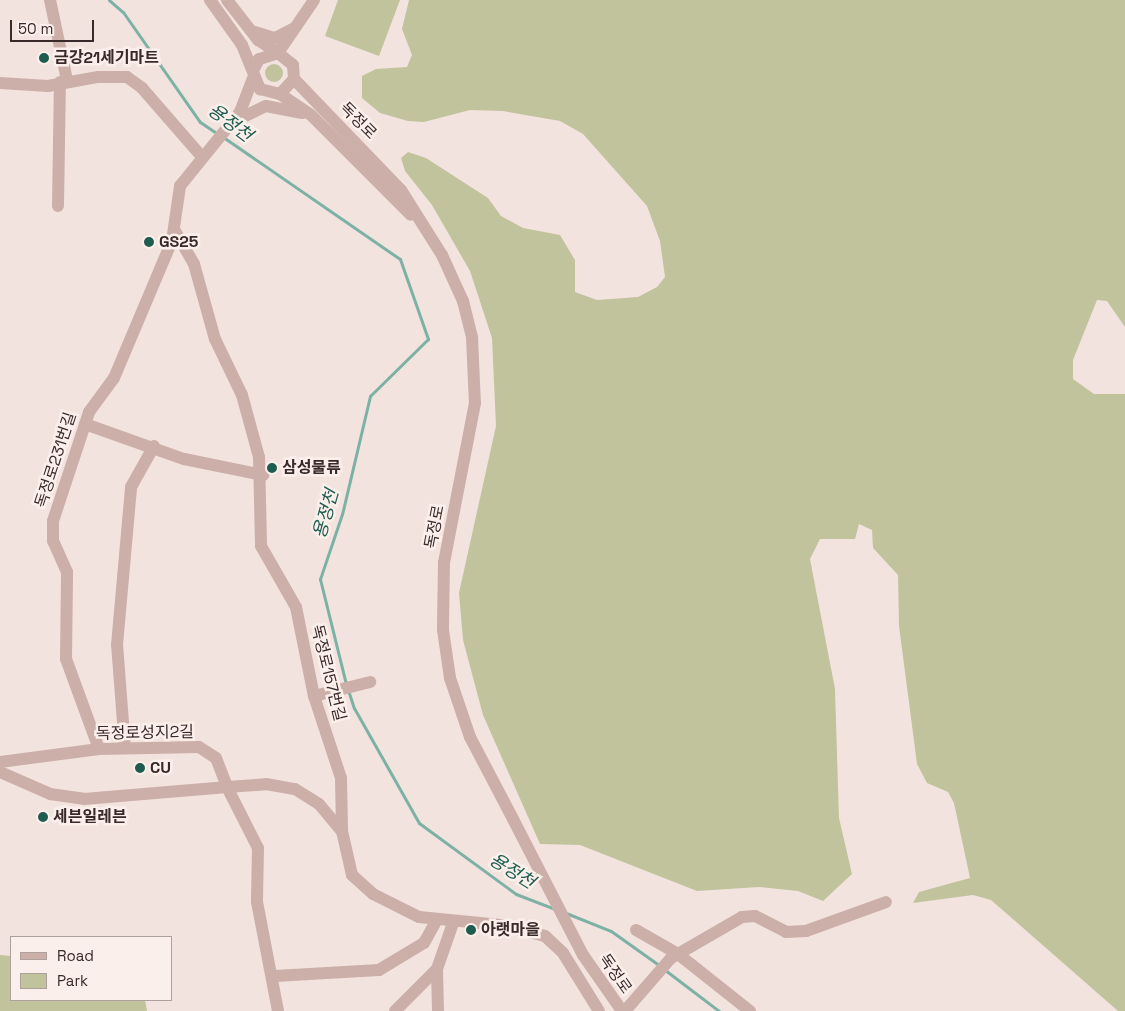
<!DOCTYPE html>
<html>
<head>
<meta charset="utf-8">
<style>
	body { margin:0 }
	#map { position:relative; width:1125px; height:1011px; overflow:hidden; background:#f3e3de; font-family:"Space Grotesk","Noto Sans KR",sans-serif }
	div>[style] { position:absolute }
	[style*='--x'] { left:calc(var(--x)*1px); top:calc(var(--y)*1px); width:calc(var(--w)*1px); rotate:calc(var(--a)*1deg) }
	.green>* { inset:0; background:#c1c39d }
	.round { border-radius:50% }
	.stream>* { height:3px; margin:-1.5px; padding:0 1.5px; transform-origin:1.5px; border-radius:1.5px; background:#7cb2a5 }
	.minor>* { height:12px; margin:-6px; padding:0 6px; transform-origin:6px; border-radius:6px; background:#ccafa9 }
	.dots>* { width:14px; height:14px; translate:-50% -50%; box-sizing:border-box; border:2px solid #fbefeb; border-radius:50% }
	span { translate:-50% -50%; white-space:nowrap; text-align:center; line-height:1.15; -webkit-text-stroke:5px #fbefeb; paint-order:stroke }
	.poi-label { font-size:16px; color:#392a29; font-weight:700 }
	.left { translate:0 -50%; text-align:left }
	.street-label { font-size:16px; color:#392a29 }
	.water-label { font-size:18px; color:#1d5c4f; font-style:italic }
	.legend { position:absolute; left:10px; top:936px; width:162px; height:65px; box-sizing:border-box; background:#fbefeb; border:1px solid #ada09d; margin:0; padding:6px 9px; list-style:none; font-size:15px; color:#392a29 }
	.legend li { display:flex; align-items:center; gap:10px; height:25px }
	.legend b { width:25px; border:1px solid #ada09d }
	.scale { position:absolute; left:10px; top:20px; width:84px; height:22px; box-sizing:border-box; border:2px solid #392a29; border-top:0; padding-left:6px; font-size:15px; line-height:18px; white-space:nowrap; color:#392a29; -webkit-text-stroke:4px #fbefeb; paint-order:stroke }
</style>
</head>
<body>
<div id="map">
	<div class="green">
		<i style="clip-path:polygon(338px 0,400px 0,379px 56px,325px 36px)"></i>
		<i style="clip-path:polygon(409px 0,1125px 0,1125px 327px,1107px 301px,1097px 300px,1073px 360px,1073px 379px,1094px 394px,1125px 394px,1125px 1011px,1118px 1011px,991px 900px,973px 895px,913px 903px,919px 892px,970px 878px,954px 803px,948px 792px,927px 783px,917px 764px,899px 626px,898px 575px,873px 548px,872px 530px,859px 524px,855px 539px,820px 539px,810px 559px,835px 689px,839px 818px,852px 874px,823px 901px,798px 891px,759px 887px,697px 891px,580px 845px,540px 844px,483px 715px,463px 640px,459px 593px,496px 426px,492px 338px,470px 271px,432px 205px,405px 171px,401px 158px,408px 152px,426px 158px,488px 198px,501px 216px,523px 228px,560px 235px,575px 260px,575px 292px,597px 300px,638px 297px,657px 287px,665px 277px,660px 241px,647px 206px,583px 134px,560px 121px,503px 111px,470px 110px,424px 122px,408px 121px,380px 113px,362px 98px,362px 76px,376px 69px,407px 67px,412px 55px,402px 29px)"></i>
		<i class="round" style="left:265px;top:64px;width:18px;height:18px"></i>
		<i style="clip-path:polygon(0 955px,11px 956px,11px 1000px,145px 1000px,147px 1011px,0 1011px)"></i>
	</div>
	<div class="stream">
		<i style="--x:109;--y:0;--w:18;--a:41"></i>
		<i style="--x:123;--y:12;--w:134;--a:55"></i>
		<i style="--x:200;--y:122;--w:22;--a:34"></i>
		<i style="--x:223;--y:137;--w:215;--a:34.6"></i>
		<i style="--x:400;--y:259;--w:85;--a:70.7"></i>
		<i style="--x:428;--y:339;--w:81;--a:135.5"></i>
		<i style="--x:370;--y:396;--w:121;--a:103.3"></i>
		<i style="--x:342;--y:514;--w:69;--a:108.7"></i>
		<i style="--x:320;--y:579;--w:108;--a:76.1"></i>
		<i style="--x:348;--y:690;--w:19;--a:72"></i>
		<i style="--x:354;--y:708;--w:132;--a:60.5"></i>
		<i style="--x:419;--y:823;--w:120;--a:36.2"></i>
		<i style="--x:516;--y:894;--w:42;--a:21"></i>
		<i style="--x:566;--y:913;--w:48;--a:21.8"></i>
		<i style="--x:611;--y:931;--w:60;--a:35.5"></i>
		<i style="--x:665;--y:970;--w:68;--a:37.2"></i>
	</div>
	<div class="minor">
		<i style="--x:50;--y:0;--w:82;--a:78"></i>
		<i style="--x:210;--y:0;--w:55;--a:54.6"></i>
		<i style="--x:242;--y:45;--w:48;--a:67.8"></i>
		<i style="--x:260;--y:89;--w:21;--a:14"></i>
		<i style="--x:280;--y:94;--w:21;--a:-47"></i>
		<i style="--x:294;--y:79;--w:14;--a:-94"></i>
		<i style="--x:293;--y:65;--w:19;--a:-141"></i>
		<i style="--x:278;--y:53;--w:20;--a:162"></i>
		<i style="--x:259;--y:59;--w:13;--a:117"></i>
		<i style="--x:227;--y:0;--w:51;--a:52.2"></i>
		<i style="--x:258;--y:40;--w:24;--a:33"></i>
		<i style="--x:278;--y:53;--w:64;--a:-55.8"></i>
		<i style="--x:255;--y:32;--w:21;--a:17"></i>
		<i style="--x:275;--y:38;--w:20;--a:-27"></i>
		<i style="--x:294;--y:79;--w:154;--a:46.1"></i>
		<i style="--x:401;--y:190;--w:77;--a:57.8"></i>
		<i style="--x:442;--y:255;--w:51;--a:65.5"></i>
		<i style="--x:463;--y:301;--w:38;--a:76"></i>
		<i style="--x:472;--y:338;--w:65;--a:87.4"></i>
		<i style="--x:475;--y:403;--w:163;--a:101"></i>
		<i style="--x:444;--y:563;--w:67;--a:90.9"></i>
		<i style="--x:443;--y:630;--w:49;--a:81.7"></i>
		<i style="--x:450;--y:678;--w:62;--a:71.3"></i>
		<i style="--x:470;--y:737;--w:93;--a:62.3"></i>
		<i style="--x:513;--y:819;--w:153;--a:62.8"></i>
		<i style="--x:583;--y:955;--w:68;--a:55.1"></i>
		<i style="--x:0;--y:83;--w:48;--a:3.6"></i>
		<i style="--x:48;--y:86;--w:51;--a:-10.2"></i>
		<i style="--x:98;--y:77;--w:29;--a:0"></i>
		<i style="--x:127;--y:77;--w:19;--a:36"></i>
		<i style="--x:142;--y:88;--w:91;--a:49"></i>
		<i style="--x:280;--y:94;--w:37;--a:34"></i>
		<i style="--x:311;--y:115;--w:141;--a:45"></i>
		<i style="--x:237;--y:120;--w:32;--a:-26"></i>
		<i style="--x:266;--y:106;--w:37;--a:11"></i>
		<i style="--x:58;--y:206;--w:124;--a:-89.1"></i>
		<i style="--x:175;--y:231;--w:38;--a:60"></i>
		<i style="--x:194;--y:264;--w:78;--a:74.4"></i>
		<i style="--x:215;--y:339;--w:62;--a:64.3"></i>
		<i style="--x:242;--y:395;--w:64;--a:74.7"></i>
		<i style="--x:259;--y:457;--w:89;--a:88.7"></i>
		<i style="--x:261;--y:546;--w:70;--a:60.2"></i>
		<i style="--x:296;--y:607;--w:91;--a:78.6"></i>
		<i style="--x:314;--y:696;--w:86;--a:71.8"></i>
		<i style="--x:341;--y:778;--w:53;--a:88.9"></i>
		<i style="--x:342;--y:831;--w:45;--a:77.2"></i>
		<i style="--x:352;--y:875;--w:28;--a:42"></i>
		<i style="--x:373;--y:894;--w:51;--a:26.6"></i>
		<i style="--x:419;--y:917;--w:82;--a:5.6"></i>
		<i style="--x:501;--y:925;--w:45;--a:14"></i>
		<i style="--x:545;--y:936;--w:25;--a:43"></i>
		<i style="--x:563;--y:953;--w:68;--a:58.2"></i>
		<i style="--x:85;--y:424;--w:105;--a:19.5"></i>
		<i style="--x:184;--y:459;--w:81;--a:11.4"></i>
		<i style="--x:314;--y:696;--w:58;--a:-14"></i>
		<i style="--x:125;--y:748;--w:103;--a:-94.4"></i>
		<i style="--x:117;--y:645;--w:159;--a:-84.9"></i>
		<i style="--x:131;--y:487;--w:47;--a:-60.7"></i>
		<i style="--x:99;--y:749;--w:96;--a:-110.1"></i>
		<i style="--x:66;--y:659;--w:87;--a:-89.3"></i>
		<i style="--x:67;--y:572;--w:34;--a:-114"></i>
		<i style="--x:53;--y:541;--w:20;--a:-90"></i>
		<i style="--x:53;--y:521;--w:115;--a:-71.7"></i>
		<i style="--x:89;--y:412;--w:42;--a:-53.7"></i>
		<i style="--x:114;--y:378;--w:149;--a:-67.1"></i>
		<i style="--x:172;--y:241;--w:56;--a:-81.7"></i>
		<i style="--x:180;--y:186;--w:95;--a:-51"></i>
		<i style="--x:240;--y:112;--w:36;--a:-69"></i>
		<i style="--x:0;--y:762;--w:100;--a:-7.5"></i>
		<i style="--x:99;--y:749;--w:100;--a:-1.1"></i>
		<i style="--x:199;--y:747;--w:20;--a:33"></i>
		<i style="--x:216;--y:758;--w:31;--a:69"></i>
		<i style="--x:227;--y:787;--w:39;--a:-4"></i>
		<i style="--x:266;--y:784;--w:29;--a:10"></i>
		<i style="--x:295;--y:789;--w:28;--a:32"></i>
		<i style="--x:319;--y:804;--w:35;--a:50"></i>
		<i style="--x:0;--y:772;--w:55;--a:23.7"></i>
		<i style="--x:50;--y:794;--w:34;--a:8"></i>
		<i style="--x:84;--y:799;--w:144;--a:-4.8"></i>
		<i style="--x:227;--y:787;--w:68;--a:63.1"></i>
		<i style="--x:258;--y:848;--w:54;--a:91.1"></i>
		<i style="--x:257;--y:902;--w:111;--a:79.1"></i>
		<i style="--x:636;--y:930;--w:48;--a:29.7"></i>
		<i style="--x:678;--y:954;--w:92;--a:38.4"></i>
		<i style="--x:275;--y:976;--w:104;--a:-3.3"></i>
		<i style="--x:379;--y:970;--w:52;--a:-31"></i>
		<i style="--x:424;--y:943;--w:25;--a:-61"></i>
		<i style="--x:395;--y:1011;--w:59;--a:-45"></i>
		<i style="--x:438;--y:1011;--w:42;--a:-91.4"></i>
		<i style="--x:437;--y:969;--w:49;--a:-70.8"></i>
		<i style="--x:625;--y:1011;--w:70;--a:-49"></i>
		<i style="--x:671;--y:958;--w:82;--a:-30"></i>
		<i style="--x:742;--y:917;--w:13;--a:-4"></i>
		<i style="--x:755;--y:916;--w:35;--a:27"></i>
		<i style="--x:786;--y:932;--w:20;--a:-3"></i>
		<i style="--x:806;--y:931;--w:85;--a:-19.9"></i>
	</div>
	<div class="dots">
		<i style="left:44px;top:58px;background:#1d5c4f"></i>
		<i style="left:149px;top:242px;background:#1d5c4f"></i>
		<i style="left:272px;top:468px;background:#1d5c4f"></i>
		<i style="left:140px;top:768px;background:#1d5c4f"></i>
		<i style="left:43px;top:817px;background:#1d5c4f"></i>
		<i style="left:471px;top:930px;background:#1d5c4f"></i>
	</div>
	<div class="poi-label">
		<span class="left" style="left:54px;top:58px">금강21세기마트</span>
		<span class="left" style="left:159px;top:242px">GS25</span>
		<span class="left" style="left:282px;top:468px">삼성물류</span>
		<span class="left" style="left:150px;top:768px">CU</span>
		<span class="left" style="left:53px;top:817px">세븐일레븐</span>
		<span class="left" style="left:481px;top:930px">아랫마을</span>
	</div>
	<div class="street-label">
		<span style="left:358px;top:121px;rotate:45deg">독정로</span>
		<span style="left:56px;top:460px;rotate:-72deg">독정로231번길</span>
		<span style="left:435px;top:527px;rotate:-79deg">독정로</span>
		<span style="left:328px;top:673px;rotate:76deg">독정로157번길</span>
		<span style="left:145px;top:733px;rotate:-1deg">독정로성지2길</span>
		<span style="left:615px;top:974px;rotate:55deg">독정로</span>
	</div>
	<div class="water-label">
		<span style="left:230px;top:123px;rotate:37deg">용정천</span>
		<span style="left:326px;top:514px;rotate:-74deg">용정천</span>
		<span style="left:512px;top:871px;rotate:32deg">용정천</span>
	</div>
	<ul class="legend">
	<li><b style="height:6px;background:#ccafa9"></b>Road</li>
	<li><b style="height:14px;background:#c1c39d"></b>Park</li>
	</ul>
	<div class="scale">50 m</div>
</div>
</body>
</html>
